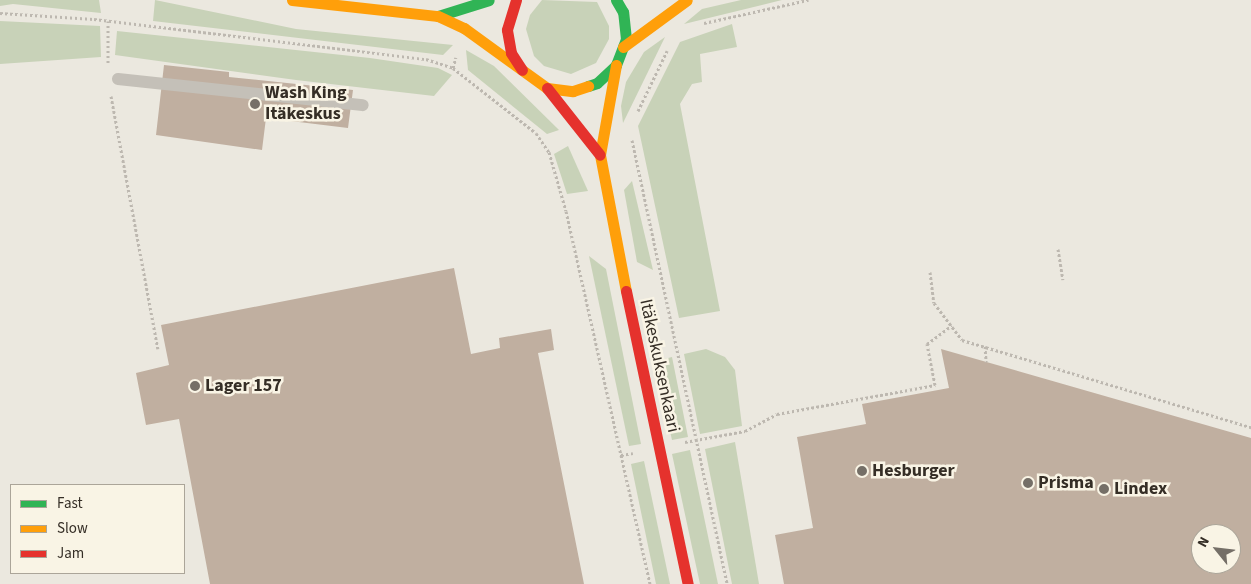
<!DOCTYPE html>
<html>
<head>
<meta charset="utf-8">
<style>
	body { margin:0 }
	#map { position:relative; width:1251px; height:584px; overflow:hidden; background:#ebe8df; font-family:"Source Sans 3",sans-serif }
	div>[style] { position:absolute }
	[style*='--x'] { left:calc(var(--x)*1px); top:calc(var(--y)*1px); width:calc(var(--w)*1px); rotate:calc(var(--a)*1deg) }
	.green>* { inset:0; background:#c8d2b8 }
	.building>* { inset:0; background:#c0afa0 }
	.path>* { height:3px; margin-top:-1.5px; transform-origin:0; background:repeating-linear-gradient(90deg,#bdb8b0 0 2.5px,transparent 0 5px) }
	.lane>* { height:12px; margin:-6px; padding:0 6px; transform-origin:6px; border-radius:6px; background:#c4c0b8 }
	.fast>* { height:11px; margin:-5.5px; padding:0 5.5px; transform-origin:5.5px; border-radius:5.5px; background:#30b455 }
	.slow>* { height:11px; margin:-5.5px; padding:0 5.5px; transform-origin:5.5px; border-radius:5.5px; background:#ff9f0a }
	.jam>* { height:11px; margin:-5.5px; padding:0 5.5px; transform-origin:5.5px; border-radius:5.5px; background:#e5322d }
	.dots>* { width:14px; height:14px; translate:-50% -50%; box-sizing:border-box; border:2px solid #f9f4e5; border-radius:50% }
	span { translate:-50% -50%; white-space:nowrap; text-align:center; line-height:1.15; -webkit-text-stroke:5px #f9f4e5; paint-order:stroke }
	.poi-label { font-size:18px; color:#352e26; font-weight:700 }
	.left { translate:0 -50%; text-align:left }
	.street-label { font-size:18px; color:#352e26 }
	.legend { position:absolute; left:10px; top:484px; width:175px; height:90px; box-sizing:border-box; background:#f9f4e5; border:1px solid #aba599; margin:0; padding:6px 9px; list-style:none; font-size:15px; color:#352e26 }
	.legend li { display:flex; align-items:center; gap:10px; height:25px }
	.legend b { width:25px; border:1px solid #aba599 }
	.north { position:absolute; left:1191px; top:524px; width:50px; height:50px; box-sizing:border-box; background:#f9f4e5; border:1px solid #aba599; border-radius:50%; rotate:299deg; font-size:14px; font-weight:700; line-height:20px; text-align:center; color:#352e26 }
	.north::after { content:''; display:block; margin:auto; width:18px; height:22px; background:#756f67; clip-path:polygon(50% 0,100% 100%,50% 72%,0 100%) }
</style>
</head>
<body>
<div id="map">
	<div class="green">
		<i style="clip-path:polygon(0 0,99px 0,101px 13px,13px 4px,0 6px)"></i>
		<i style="clip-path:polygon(155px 0,296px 29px,453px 45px,443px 55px,153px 21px)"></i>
		<i style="clip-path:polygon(542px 0,597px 2px,609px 26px,609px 39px,596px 63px,571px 74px,544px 66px,534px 56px,526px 29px,530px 15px)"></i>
		<i style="clip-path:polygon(741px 0,782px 0,684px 24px,702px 9px)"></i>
		<i style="clip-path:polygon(0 21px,100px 26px,101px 57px,0 64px)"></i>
		<i style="clip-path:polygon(732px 24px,737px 47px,700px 54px,702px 82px,692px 84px,680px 104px,720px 311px,679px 318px,638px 126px,680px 42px)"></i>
		<i style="clip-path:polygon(117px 31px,370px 58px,438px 68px,452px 75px,434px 96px,296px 80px,115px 55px)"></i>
		<i style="clip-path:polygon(665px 37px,623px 123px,621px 106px,626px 82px,644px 52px)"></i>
		<i style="clip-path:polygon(466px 50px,494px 66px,559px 130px,547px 134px,468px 70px)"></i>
		<i style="clip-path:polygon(568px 146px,588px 191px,567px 194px,554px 154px)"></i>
		<i style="clip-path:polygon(632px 181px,653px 270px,637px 262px,624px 190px)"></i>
		<i style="clip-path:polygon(589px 256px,606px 269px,641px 444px,629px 446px)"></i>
		<i style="clip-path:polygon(706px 349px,725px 357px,735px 370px,742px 426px,700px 434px,684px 354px)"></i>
		<i style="clip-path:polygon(672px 357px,688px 437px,672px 440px,657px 375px,664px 359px)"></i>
		<i style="clip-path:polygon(735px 442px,759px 584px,732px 584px,705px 449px)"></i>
		<i style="clip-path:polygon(690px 450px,718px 584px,700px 584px,672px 454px)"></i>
		<i style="clip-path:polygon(644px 461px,670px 584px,656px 584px,631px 464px)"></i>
	</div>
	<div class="building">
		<i style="clip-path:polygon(164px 65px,229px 72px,229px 77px,353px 90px,348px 128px,266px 118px,262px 150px,156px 135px)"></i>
		<i style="clip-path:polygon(454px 268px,471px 354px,500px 348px,499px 338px,551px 329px,554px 350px,538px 353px,584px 584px,210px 584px,179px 419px,146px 425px,136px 373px,169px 365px,161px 325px)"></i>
		<i style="clip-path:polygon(evenodd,941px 349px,1251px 438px,1251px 584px,784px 584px,775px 535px,813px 528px,797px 437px,866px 424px,862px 404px,949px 388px,941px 349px,1201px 534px,1231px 534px,1231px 564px,1201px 564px,1201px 534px)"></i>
	</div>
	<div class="path">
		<i style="--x:0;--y:13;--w:94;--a:3.7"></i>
		<i style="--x:94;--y:19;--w:334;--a:6.9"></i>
		<i style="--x:426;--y:59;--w:28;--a:18"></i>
		<i style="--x:453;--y:68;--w:105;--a:38.1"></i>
		<i style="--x:536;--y:133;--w:23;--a:56"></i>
		<i style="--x:549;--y:152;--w:61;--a:73.9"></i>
		<i style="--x:566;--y:211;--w:382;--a:77.3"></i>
		<i style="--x:704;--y:23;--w:107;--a:-12.5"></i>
		<i style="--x:108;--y:63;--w:42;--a:-90"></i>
		<i style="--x:453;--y:68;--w:11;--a:-75"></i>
		<i style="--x:111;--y:96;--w:257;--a:79.5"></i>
		<i style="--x:638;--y:111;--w:67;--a:-64.2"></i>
		<i style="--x:632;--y:140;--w:454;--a:77.9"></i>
		<i style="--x:1058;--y:249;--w:31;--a:81"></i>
		<i style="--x:930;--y:272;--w:31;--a:83"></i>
		<i style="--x:934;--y:303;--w:46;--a:52.9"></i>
		<i style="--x:962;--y:340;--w:302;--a:16.8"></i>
		<i style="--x:985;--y:346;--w:16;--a:86"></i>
		<i style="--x:685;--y:442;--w:61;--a:-10.4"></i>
		<i style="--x:745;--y:431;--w:36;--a:-28"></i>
		<i style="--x:777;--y:414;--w:161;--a:-10.4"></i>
		<i style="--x:935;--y:385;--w:42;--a:-101"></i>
		<i style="--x:927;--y:344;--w:31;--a:-37"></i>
		<i style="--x:621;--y:455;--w:12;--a:-9"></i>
	</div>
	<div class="lane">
		<i style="--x:118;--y:79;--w:246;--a:6.1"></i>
	</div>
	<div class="fast">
		<i style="--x:438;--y:16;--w:53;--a:-17.4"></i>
		<i style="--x:588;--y:86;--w:9;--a:-18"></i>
		<i style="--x:597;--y:83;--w:26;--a:-43"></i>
		<i style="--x:616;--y:65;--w:28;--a:-69"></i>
		<i style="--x:626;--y:39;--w:27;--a:-96"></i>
		<i style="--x:623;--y:12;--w:14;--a:-120"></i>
	</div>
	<div class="slow">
		<i style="--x:292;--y:0;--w:147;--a:6.3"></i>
		<i style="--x:438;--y:16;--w:29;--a:25"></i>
		<i style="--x:464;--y:28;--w:102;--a:35.9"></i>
		<i style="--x:547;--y:88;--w:26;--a:7"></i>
		<i style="--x:573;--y:91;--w:16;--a:-18"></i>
		<i style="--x:623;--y:47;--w:79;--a:-36.3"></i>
		<i style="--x:616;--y:65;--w:91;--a:100.1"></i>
		<i style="--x:600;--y:155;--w:138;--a:79.2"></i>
	</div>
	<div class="jam">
		<i style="--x:516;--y:0;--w:31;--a:107"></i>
		<i style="--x:507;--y:30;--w:23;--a:80"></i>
		<i style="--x:511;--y:53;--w:20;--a:57"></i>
		<i style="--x:547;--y:88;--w:85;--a:51.7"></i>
		<i style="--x:626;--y:291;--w:299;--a:78.1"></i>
	</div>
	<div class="dots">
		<i style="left:255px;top:104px;background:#756f67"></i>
		<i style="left:195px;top:386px;background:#756f67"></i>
		<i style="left:862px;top:471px;background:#756f67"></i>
		<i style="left:1028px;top:483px;background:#756f67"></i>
		<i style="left:1104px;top:489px;background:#756f67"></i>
	</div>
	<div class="poi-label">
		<span class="left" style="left:265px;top:104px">Wash King<br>Itäkeskus</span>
		<span class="left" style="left:205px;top:386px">Lager 157</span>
		<span class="left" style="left:872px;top:471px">Hesburger</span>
		<span class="left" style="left:1038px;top:483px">Prisma</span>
		<span class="left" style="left:1114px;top:489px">Lindex</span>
	</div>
	<div class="street-label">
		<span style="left:659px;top:366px;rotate:78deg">Itäkeskuksenkaari</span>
	</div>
	<ul class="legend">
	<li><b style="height:6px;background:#30b455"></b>Fast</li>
	<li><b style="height:6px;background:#ff9f0a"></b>Slow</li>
	<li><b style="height:6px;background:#e5322d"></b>Jam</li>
	</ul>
	<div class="north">N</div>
</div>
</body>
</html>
